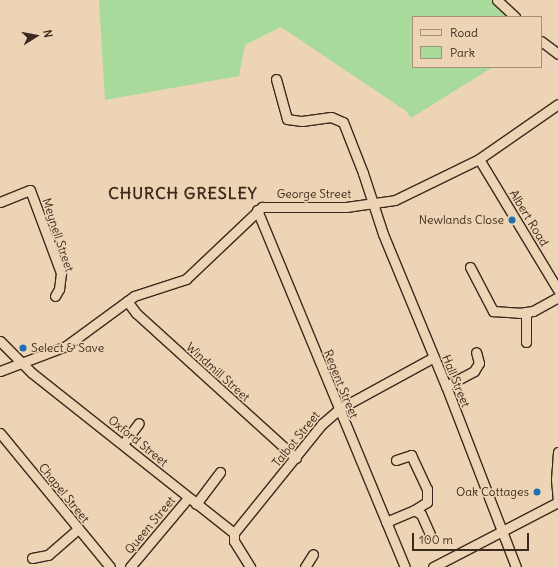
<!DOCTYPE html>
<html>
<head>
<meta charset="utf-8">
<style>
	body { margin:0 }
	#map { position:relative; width:558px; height:567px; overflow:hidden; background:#ecd4b4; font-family:Delius,sans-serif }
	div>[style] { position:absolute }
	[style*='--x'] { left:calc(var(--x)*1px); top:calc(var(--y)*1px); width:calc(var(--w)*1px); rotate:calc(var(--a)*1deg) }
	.built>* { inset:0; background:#f0d1ba }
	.green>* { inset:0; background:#a8da9b }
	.roads { filter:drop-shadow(1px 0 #3b2a1e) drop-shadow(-1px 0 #3b2a1e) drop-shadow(0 1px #3b2a1e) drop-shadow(0 -1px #3b2a1e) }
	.minor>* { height:9px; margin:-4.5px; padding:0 4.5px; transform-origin:4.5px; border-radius:4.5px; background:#ecd4b4 }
	.dots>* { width:11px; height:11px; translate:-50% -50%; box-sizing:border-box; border:2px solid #ecd4b4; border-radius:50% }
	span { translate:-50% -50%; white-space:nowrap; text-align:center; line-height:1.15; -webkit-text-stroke:3.5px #ecd4b4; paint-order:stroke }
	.street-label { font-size:12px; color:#3b2a1e }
	.poi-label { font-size:12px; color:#3b2a1e }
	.right { translate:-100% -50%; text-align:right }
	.left { translate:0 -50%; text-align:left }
	.district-label { font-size:16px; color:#3b2a1e; font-weight:700; letter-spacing:1px }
	.legend { position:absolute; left:412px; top:16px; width:130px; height:52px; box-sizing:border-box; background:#ecd4b4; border:1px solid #a59078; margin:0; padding:5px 7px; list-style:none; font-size:12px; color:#3b2a1e }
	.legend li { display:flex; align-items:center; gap:8px; height:20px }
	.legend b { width:20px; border:1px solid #a59078 }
	.north { position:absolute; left:16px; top:16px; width:40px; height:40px; -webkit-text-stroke:3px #ecd4b4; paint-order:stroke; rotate:79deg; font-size:11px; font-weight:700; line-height:16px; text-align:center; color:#3b2a1e }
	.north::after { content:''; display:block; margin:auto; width:14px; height:18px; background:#3b2a1e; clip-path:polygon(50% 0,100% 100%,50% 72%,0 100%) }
	.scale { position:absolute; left:412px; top:533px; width:117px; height:18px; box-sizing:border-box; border:2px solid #3b2a1e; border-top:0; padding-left:5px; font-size:12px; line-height:14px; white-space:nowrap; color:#3b2a1e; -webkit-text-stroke:3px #ecd4b4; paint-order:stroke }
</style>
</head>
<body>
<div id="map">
	<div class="built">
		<i style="clip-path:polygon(541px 45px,558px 61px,558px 84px,541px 60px)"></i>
	</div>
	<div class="green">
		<i style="clip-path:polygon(99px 0,497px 0,515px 17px,413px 17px,413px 67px,493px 67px,411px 118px,406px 111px,281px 27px,245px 45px,239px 76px,105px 100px)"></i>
	</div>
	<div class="roads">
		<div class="minor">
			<i style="--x:497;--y:0;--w:25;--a:43"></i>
			<i style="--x:541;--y:41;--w:21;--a:37"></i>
			<i style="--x:276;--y:79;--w:41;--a:74.6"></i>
			<i style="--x:287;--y:119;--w:15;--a:8"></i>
			<i style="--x:302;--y:121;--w:29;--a:-8"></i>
			<i style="--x:331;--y:117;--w:13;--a:23"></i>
			<i style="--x:343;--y:122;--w:55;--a:68.6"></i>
			<i style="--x:363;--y:173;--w:64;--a:71.8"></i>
			<i style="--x:383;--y:234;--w:165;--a:67.5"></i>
			<i style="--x:446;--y:386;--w:194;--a:68.9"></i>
			<i style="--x:479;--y:159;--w:153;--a:58.9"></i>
			<i style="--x:0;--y:202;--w:32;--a:-22"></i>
			<i style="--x:30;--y:190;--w:89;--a:69.5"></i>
			<i style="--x:61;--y:273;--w:16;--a:97"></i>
			<i style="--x:59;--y:289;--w:8;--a:120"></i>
			<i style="--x:257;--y:210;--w:386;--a:67.5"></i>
			<i style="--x:470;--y:267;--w:50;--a:62.4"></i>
			<i style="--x:493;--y:311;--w:26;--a:4"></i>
			<i style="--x:519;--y:313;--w:14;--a:-8"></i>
			<i style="--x:533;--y:311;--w:29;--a:-29"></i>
			<i style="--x:127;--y:301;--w:15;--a:53"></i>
			<i style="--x:136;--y:313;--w:216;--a:42.2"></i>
			<i style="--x:526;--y:312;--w:30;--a:90"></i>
			<i style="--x:0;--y:341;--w:45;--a:45"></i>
			<i style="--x:32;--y:373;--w:258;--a:38.4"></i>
			<i style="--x:234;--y:533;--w:8;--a:90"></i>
			<i style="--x:234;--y:541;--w:31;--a:58"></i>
			<i style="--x:0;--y:371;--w:71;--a:-20.7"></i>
			<i style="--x:66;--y:346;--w:84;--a:-36.3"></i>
			<i style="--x:134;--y:296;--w:55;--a:-18.1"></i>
			<i style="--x:186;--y:279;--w:105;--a:-43.5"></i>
			<i style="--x:262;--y:207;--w:84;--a:0"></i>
			<i style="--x:346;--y:207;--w:49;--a:-8.1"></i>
			<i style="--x:395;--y:200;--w:93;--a:-26"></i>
			<i style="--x:479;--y:159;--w:96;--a:-34.8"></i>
			<i style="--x:446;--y:386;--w:32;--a:-28"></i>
			<i style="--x:474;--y:371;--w:9;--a:-58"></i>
			<i style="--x:479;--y:363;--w:11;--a:-105"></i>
			<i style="--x:0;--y:433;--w:173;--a:50.6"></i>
			<i style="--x:123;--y:444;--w:26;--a:-53"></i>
			<i style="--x:558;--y:452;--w:27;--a:94"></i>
			<i style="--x:556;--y:479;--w:23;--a:85"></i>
			<i style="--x:396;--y:460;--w:16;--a:-18"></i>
			<i style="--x:411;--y:455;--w:38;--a:65"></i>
			<i style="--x:427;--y:489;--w:13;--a:90"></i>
			<i style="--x:427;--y:502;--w:15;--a:148"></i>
			<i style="--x:196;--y:504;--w:40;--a:-53"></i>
			<i style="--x:386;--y:522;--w:30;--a:-23"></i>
			<i style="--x:414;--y:510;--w:8;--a:30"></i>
			<i style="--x:421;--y:514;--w:22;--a:66"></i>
			<i style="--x:234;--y:533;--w:140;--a:-51.1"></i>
			<i style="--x:322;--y:424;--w:23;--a:-41"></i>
			<i style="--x:339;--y:409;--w:108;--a:-28.7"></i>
			<i style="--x:32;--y:558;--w:16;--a:-11"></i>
			<i style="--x:48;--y:555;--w:40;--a:-41"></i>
			<i style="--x:130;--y:567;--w:90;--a:-50"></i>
			<i style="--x:305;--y:567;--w:15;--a:-58"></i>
			<i style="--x:433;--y:567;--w:141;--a:-27.5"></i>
		</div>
	</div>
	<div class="dots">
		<i style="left:512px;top:220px;background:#1f6fb2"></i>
		<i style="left:23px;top:348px;background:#1f6fb2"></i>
		<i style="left:537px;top:492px;background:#1f6fb2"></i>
	</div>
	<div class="street-label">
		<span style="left:314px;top:194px">George Street</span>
		<span style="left:529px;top:218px;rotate:59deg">Albert Road</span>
		<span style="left:58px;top:235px;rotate:72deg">Meynell Street</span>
		<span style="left:218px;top:372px;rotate:42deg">Windmill Street</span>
		<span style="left:456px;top:381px;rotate:68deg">Hall Street</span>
		<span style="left:341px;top:384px;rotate:68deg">Regent Street</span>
		<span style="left:296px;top:439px;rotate:-51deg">Talbot Street</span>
		<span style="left:138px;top:441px;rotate:39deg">Oxford Street</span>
		<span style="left:64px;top:493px;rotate:51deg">Chapel Street</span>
		<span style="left:150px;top:525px;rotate:-50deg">Queen Street</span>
	</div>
	<div class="poi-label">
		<span class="right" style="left:504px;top:220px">Newlands Close</span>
		<span class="left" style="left:31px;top:348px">Select &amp; Save</span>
		<span class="right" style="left:529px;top:492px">Oak Cottages</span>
	</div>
	<div class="district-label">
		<span style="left:183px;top:193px">CHURCH GRESLEY</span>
	</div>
	<ul class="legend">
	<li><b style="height:5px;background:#ecd4b4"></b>Road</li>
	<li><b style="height:11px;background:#a8da9b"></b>Park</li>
	</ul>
	<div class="north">N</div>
	<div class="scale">100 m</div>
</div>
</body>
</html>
